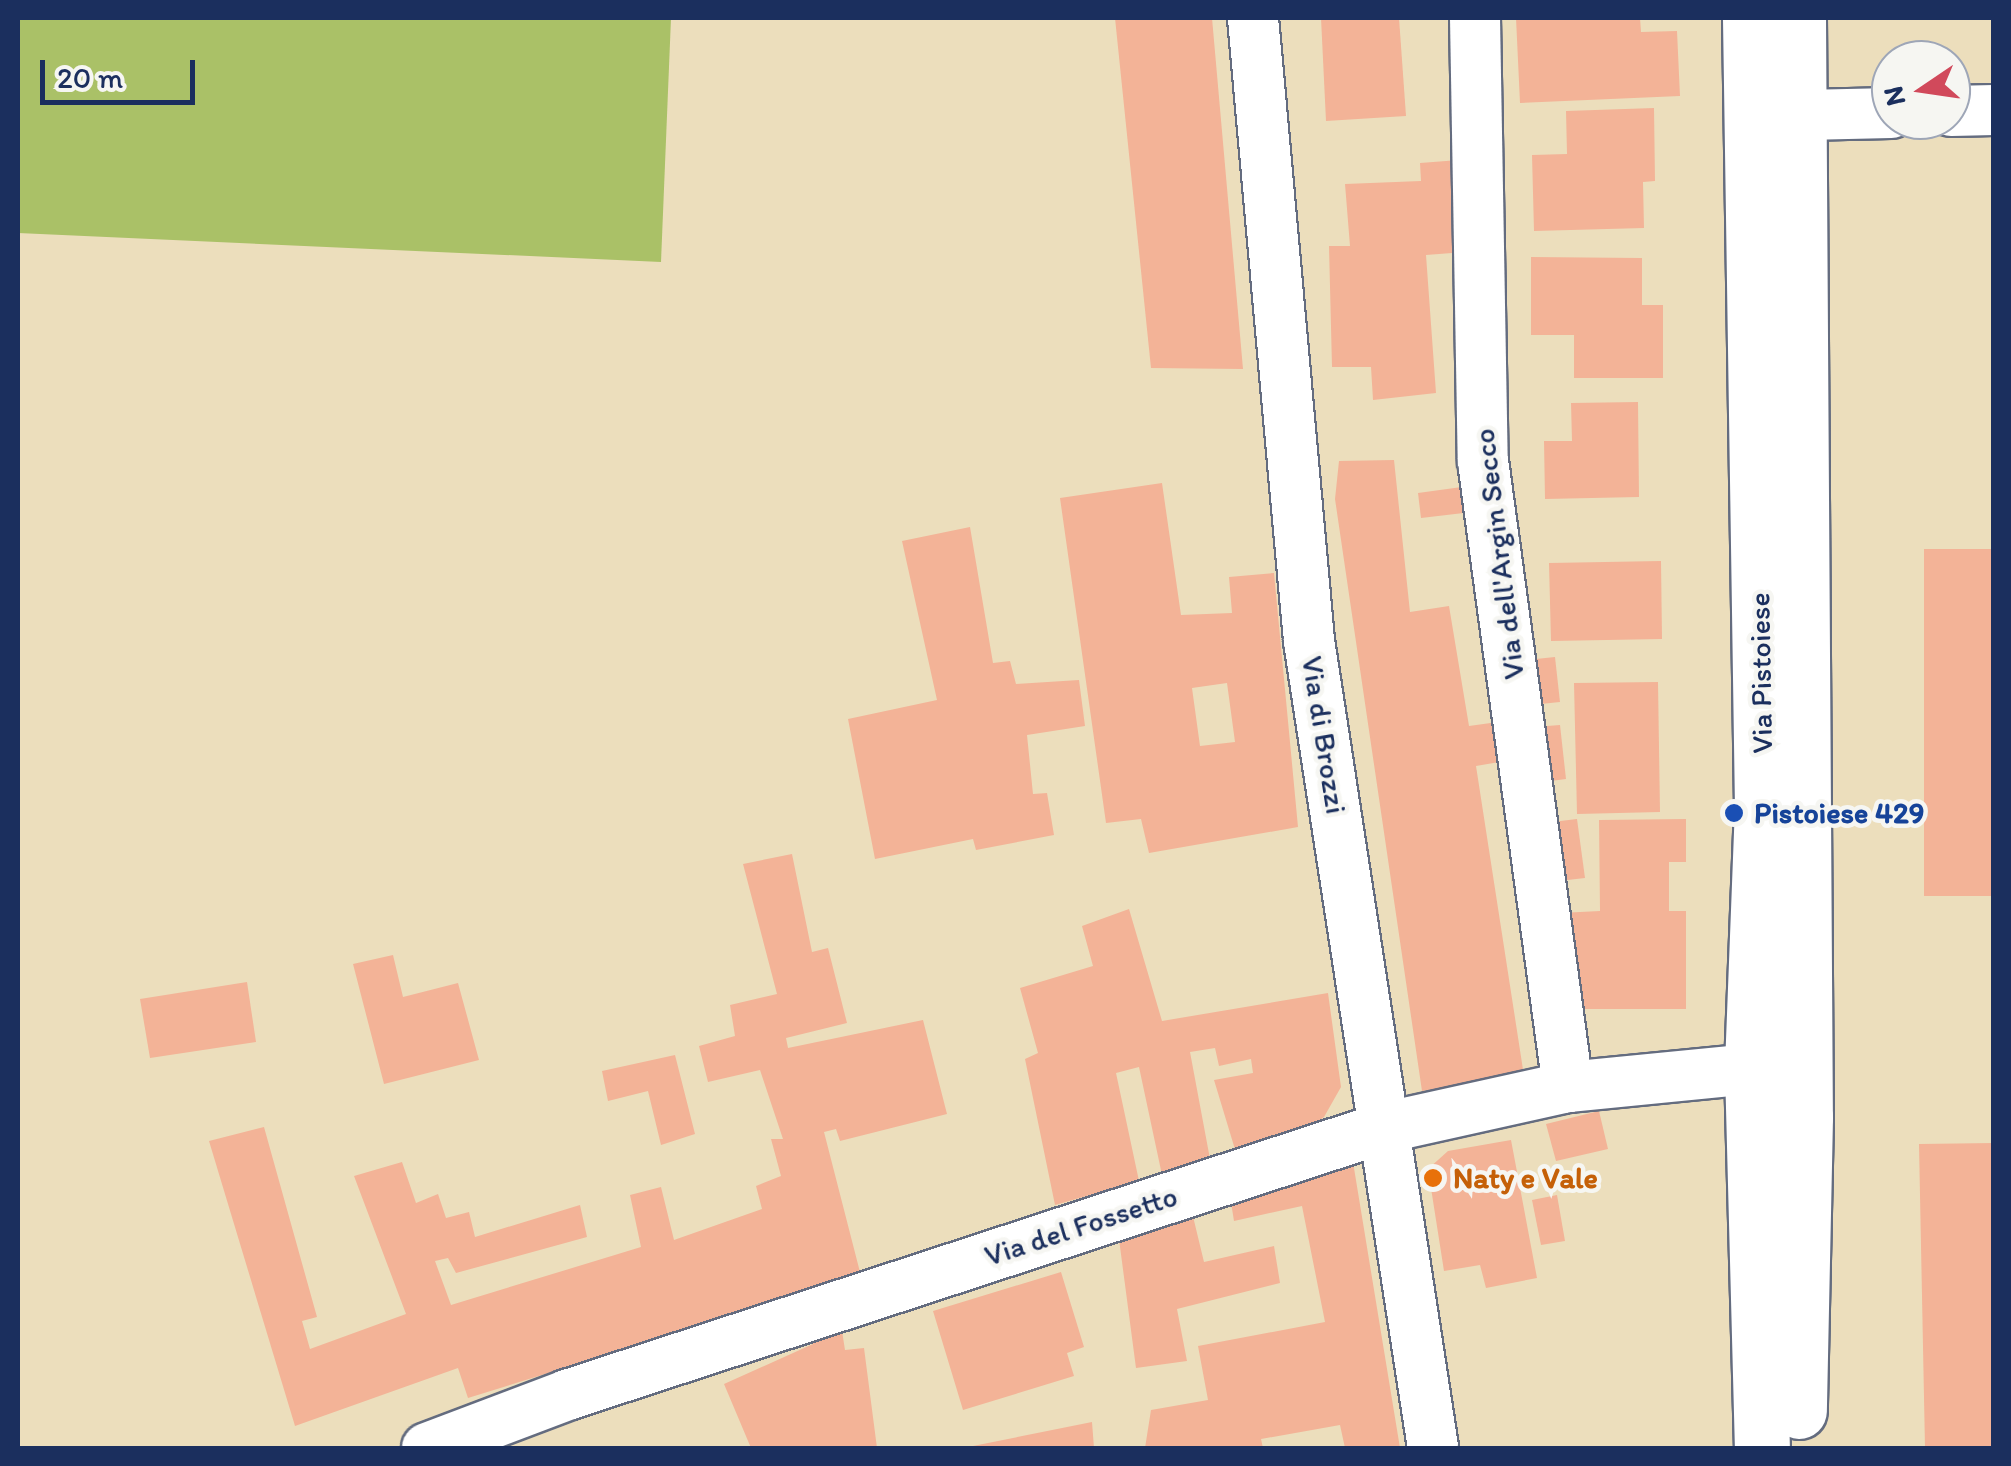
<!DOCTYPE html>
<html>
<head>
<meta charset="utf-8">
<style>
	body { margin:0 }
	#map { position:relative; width:2011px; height:1466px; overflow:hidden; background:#ecdebc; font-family:Itim,sans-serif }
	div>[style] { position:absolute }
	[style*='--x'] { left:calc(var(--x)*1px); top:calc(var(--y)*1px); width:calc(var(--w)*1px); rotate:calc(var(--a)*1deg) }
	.green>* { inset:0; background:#aac167 }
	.building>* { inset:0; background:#f3b397 }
	.roads { filter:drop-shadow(2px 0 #646c7f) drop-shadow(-2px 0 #646c7f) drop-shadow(0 2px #646c7f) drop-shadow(0 -2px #646c7f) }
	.minor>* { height:50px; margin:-25px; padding:0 25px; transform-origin:25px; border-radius:25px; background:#fff }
	.major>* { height:55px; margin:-27.5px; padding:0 27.5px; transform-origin:27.5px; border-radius:27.5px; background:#fff }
	.dots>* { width:28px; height:28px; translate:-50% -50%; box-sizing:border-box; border:5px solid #f6f6f2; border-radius:50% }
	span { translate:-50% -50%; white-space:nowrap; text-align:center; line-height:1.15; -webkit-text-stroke:9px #f6f6f2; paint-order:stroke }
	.street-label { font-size:30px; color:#1b2f5e }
	.transit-label { font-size:30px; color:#164399; font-weight:700 }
	.left { translate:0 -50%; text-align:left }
	.food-label { font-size:30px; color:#c56008; font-weight:700 }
	.frame { position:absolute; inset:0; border:20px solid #1b2f5e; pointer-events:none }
	.north { position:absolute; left:1871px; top:40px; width:100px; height:100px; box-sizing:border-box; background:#f6f6f2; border:2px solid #9ea6b7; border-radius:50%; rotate:257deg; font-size:28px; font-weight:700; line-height:40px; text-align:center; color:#1b2f5e }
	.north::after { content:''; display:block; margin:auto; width:35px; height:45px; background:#d1495b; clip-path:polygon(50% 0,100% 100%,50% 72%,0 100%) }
	.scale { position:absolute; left:40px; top:60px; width:155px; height:45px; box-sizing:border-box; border:5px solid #1b2f5e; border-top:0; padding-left:12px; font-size:30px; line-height:35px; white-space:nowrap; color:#1b2f5e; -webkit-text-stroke:8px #f6f6f2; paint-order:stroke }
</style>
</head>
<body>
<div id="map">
	<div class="green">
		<i style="clip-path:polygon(18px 18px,671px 18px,661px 262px,18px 233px)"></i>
	</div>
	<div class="building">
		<i style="clip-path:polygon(1115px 18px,1212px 18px,1243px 369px,1151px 368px)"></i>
		<i style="clip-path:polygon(1321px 18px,1399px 18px,1406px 116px,1326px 121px)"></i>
		<i style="clip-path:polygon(1516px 18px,1640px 18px,1641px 32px,1677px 31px,1680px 96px,1520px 103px)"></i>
		<i style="clip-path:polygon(1654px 108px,1655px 181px,1643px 182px,1644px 228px,1534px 231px,1532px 155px,1567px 154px,1566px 111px)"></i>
		<i style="clip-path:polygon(1459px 160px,1465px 252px,1426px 255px,1436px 393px,1373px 400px,1371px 367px,1332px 367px,1329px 246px,1350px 246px,1345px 184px,1421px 181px,1420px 163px)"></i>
		<i style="clip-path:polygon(1531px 257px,1642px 258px,1642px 305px,1663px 305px,1663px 378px,1574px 378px,1574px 335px,1531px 335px)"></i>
		<i style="clip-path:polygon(1638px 402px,1639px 497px,1545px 499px,1544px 441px,1572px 441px,1571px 403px)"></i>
		<i style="clip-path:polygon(1394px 460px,1410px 612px,1449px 606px,1469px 726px,1505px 721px,1511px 760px,1476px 766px,1524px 1076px,1422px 1091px,1335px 499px,1339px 461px)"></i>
		<i style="clip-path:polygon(evenodd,1162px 483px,1181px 615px,1232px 613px,1229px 577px,1274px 573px,1298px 827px,1149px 853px,1141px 819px,1106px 823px,1060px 498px,1162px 483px,1227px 683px,1235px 742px,1200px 746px,1192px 688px,1227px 683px)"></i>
		<i style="clip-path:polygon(1469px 486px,1472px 512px,1421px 518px,1418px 493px)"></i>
		<i style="clip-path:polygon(970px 527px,993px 663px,1010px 661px,1016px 684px,1079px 680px,1085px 726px,1027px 735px,1033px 794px,1047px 793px,1054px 835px,976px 850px,973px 839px,875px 859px,848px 719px,937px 700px,902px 541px)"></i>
		<i style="clip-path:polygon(1924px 549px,1994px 549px,1994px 896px,1924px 896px)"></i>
		<i style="clip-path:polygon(1661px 561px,1662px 639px,1551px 641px,1549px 563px)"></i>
		<i style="clip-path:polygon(1555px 657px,1560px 702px,1531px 705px,1526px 660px)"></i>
		<i style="clip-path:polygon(1658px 682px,1660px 812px,1577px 814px,1574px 683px)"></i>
		<i style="clip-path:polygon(1560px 725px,1566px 779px,1543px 782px,1534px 727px)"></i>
		<i style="clip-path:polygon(1577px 819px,1585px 878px,1559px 881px,1552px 822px)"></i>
		<i style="clip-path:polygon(1686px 819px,1686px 862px,1669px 862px,1669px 911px,1686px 911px,1686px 1009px,1571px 1009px,1560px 913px,1600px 911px,1599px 820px)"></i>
		<i style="clip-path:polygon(792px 854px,812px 952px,828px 948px,847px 1023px,786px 1038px,788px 1048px,923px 1020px,947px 1114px,840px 1141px,836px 1129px,824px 1132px,861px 1276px,468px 1398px,458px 1368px,295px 1426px,209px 1141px,264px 1127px,317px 1317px,302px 1321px,310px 1349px,406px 1314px,354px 1176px,402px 1162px,416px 1203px,438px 1194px,446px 1218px,469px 1212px,475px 1237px,580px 1205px,587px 1237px,456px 1273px,448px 1258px,435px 1261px,451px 1305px,641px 1247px,630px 1195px,661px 1187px,674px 1240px,762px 1209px,756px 1186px,781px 1176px,771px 1139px,783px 1139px,760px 1070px,708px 1082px,699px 1046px,735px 1036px,730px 1005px,777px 994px,743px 864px)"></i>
		<i style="clip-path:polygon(1129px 909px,1162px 1021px,1328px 993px,1341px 1087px,1324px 1117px,1290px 1142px,1237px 1156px,1214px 1080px,1253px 1073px,1251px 1059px,1219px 1066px,1215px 1048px,1190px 1052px,1210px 1159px,1162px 1175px,1139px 1067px,1116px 1073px,1139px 1181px,1055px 1205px,1025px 1059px,1038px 1053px,1020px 988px,1093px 966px,1082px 926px)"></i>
		<i style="clip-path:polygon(393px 955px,403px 997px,458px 983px,479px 1060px,384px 1084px,353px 964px)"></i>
		<i style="clip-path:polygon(247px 982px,256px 1042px,150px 1058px,140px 999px)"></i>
		<i style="clip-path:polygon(675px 1055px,695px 1134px,661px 1145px,648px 1091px,608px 1101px,602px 1071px)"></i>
		<i style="clip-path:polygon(1599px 1111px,1608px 1149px,1556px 1161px,1546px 1124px)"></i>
		<i style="clip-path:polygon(1511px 1140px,1537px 1278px,1486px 1288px,1480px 1265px,1444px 1271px,1428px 1169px,1448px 1151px)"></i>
		<i style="clip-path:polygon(1994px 1143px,1994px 1448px,1925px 1448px,1919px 1144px)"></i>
		<i style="clip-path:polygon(1353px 1162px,1400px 1448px,1345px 1448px,1340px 1425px,1261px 1439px,1263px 1448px,1145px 1448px,1151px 1410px,1208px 1400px,1198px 1346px,1325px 1322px,1302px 1206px,1234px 1221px,1229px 1190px)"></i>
		<i style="clip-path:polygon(1557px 1195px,1565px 1241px,1541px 1245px,1532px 1200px)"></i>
		<i style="clip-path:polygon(1190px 1204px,1204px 1262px,1274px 1246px,1280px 1283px,1177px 1309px,1187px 1361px,1136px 1368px,1117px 1224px)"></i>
		<i style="clip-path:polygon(1061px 1272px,1084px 1347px,1067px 1353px,1074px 1376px,963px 1410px,933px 1311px)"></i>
		<i style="clip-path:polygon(840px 1318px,845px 1350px,864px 1348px,877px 1448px,751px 1448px,724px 1384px,813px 1344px,812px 1323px)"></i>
		<i style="clip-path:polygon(1092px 1422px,1094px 1448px,968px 1448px,968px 1447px)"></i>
	</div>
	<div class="roads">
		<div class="minor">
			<i style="--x:1253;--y:18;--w:626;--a:84.86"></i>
			<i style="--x:1309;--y:641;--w:816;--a:81.26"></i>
			<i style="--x:1475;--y:18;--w:443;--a:89"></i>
			<i style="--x:1483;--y:461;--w:632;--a:82.27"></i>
			<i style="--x:1951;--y:111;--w:43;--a:-1.3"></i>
			<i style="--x:1761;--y:116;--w:130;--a:-1.3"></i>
			<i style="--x:427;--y:1448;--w:150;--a:-20.7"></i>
			<i style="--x:567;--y:1395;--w:859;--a:-18.12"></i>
			<i style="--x:1383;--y:1128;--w:189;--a:-12.5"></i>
			<i style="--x:1568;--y:1087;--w:185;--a:-5.6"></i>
		</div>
		<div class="major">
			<i style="--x:1750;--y:18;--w:788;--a:89.13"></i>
			<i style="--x:1762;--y:806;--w:263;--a:92.2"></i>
			<i style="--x:1752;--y:1069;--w:379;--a:88.5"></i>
			<i style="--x:1798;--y:18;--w:1099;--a:89.64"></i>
			<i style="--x:1805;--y:1117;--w:294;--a:91.2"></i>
		</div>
	</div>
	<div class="dots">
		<i style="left:1734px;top:813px;background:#1a4fb4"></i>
		<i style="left:1433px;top:1178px;background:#e8710a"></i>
	</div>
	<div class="street-label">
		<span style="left:1499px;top:554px;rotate:-97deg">Via dell'Argin Secco</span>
		<span style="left:1761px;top:673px;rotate:-91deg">Via Pistoiese</span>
		<span style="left:1324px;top:735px;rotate:81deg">Via di Brozzi</span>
		<span style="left:1081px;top:1226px;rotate:-18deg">Via del Fossetto</span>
	</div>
	<div class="transit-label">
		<span class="left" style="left:1754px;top:813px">Pistoiese 429</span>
	</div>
	<div class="food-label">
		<span class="left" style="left:1453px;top:1178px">Naty e Vale</span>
	</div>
	<div class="frame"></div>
	<div class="north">N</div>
	<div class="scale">20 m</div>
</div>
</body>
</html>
